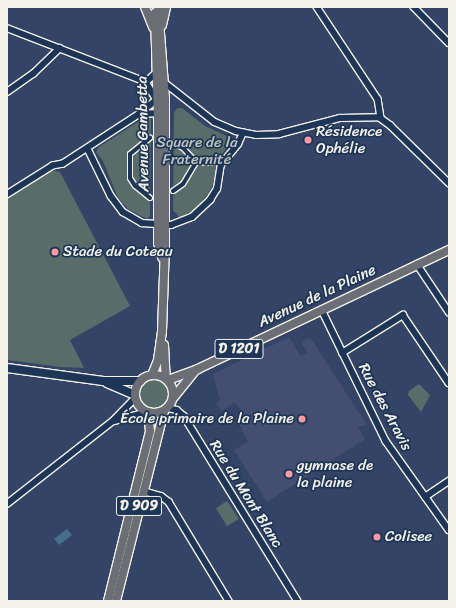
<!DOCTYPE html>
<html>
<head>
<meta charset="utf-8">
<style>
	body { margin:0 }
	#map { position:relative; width:456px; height:608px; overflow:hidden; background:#344466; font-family:Sriracha,sans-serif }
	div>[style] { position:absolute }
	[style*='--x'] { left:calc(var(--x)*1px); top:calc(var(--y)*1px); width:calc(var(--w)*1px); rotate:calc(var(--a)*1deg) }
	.built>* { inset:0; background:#444e70 }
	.green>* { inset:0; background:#586d69 }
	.round { border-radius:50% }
	.water>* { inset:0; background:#456f8d }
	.roads { filter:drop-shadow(1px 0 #f4f1e8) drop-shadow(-1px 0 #f4f1e8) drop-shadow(0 1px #f4f1e8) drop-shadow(0 -1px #f4f1e8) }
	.pedestrian>* { height:4px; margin:-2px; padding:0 2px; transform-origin:2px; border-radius:2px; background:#1d3557 }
	.minor>* { height:5.5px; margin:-2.75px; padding:0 2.75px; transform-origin:2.75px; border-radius:2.75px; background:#1d3557 }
	.secondary>* { height:8px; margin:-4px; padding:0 4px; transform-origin:4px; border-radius:4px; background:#1d3557 }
	.primary>* { height:8px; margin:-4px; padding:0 4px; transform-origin:4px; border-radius:4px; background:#6b6f75 }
	.primary>.ring { margin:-4px; padding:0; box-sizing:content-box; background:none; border:8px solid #6b6f75; border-radius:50% }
	.dots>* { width:11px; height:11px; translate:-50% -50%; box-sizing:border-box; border:2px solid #1d3557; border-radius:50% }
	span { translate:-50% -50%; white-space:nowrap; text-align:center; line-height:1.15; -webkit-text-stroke:3.5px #1d3557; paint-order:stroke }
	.shield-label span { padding:1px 3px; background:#1d3557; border:1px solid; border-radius:3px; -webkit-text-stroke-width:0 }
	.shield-label { font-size:14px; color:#f4f1e8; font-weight:700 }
	.poi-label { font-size:15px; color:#f4f1e8 }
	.left { translate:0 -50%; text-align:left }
	.right { translate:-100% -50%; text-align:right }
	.street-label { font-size:15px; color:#f4f1e8 }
	.park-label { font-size:15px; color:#bdc3bc }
	.frame { position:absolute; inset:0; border:8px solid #f4f1e8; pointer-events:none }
</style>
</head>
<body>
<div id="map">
	<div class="built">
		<i style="clip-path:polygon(289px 337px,301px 356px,307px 352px,301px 342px,310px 337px,367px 425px,358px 427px,365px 439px,267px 502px,234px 450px,248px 442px,238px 422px,245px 416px,235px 402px,222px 411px,216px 403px,220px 400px,213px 374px)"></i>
	</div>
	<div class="green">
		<i style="clip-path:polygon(177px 108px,182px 108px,205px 126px,229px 137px,231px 142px,219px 158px,213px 184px,208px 194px,194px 210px,180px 218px,173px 210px,174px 113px)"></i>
		<i style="clip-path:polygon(147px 116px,151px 119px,150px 216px,147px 219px,128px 209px,118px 198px,103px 161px,96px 152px,99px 147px)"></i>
		<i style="clip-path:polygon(51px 170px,60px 172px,130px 306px,70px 340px,84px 368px,60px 367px,8px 360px,7px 357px,7px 198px)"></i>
		<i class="round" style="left:139px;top:379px;width:30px;height:30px"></i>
		<i style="clip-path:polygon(419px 384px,430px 395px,421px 412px,408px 395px,409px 391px)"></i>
		<i style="clip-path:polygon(227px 501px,239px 519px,227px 526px,216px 508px)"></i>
	</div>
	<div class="water">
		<i style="clip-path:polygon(67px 529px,72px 535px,59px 545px,54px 539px)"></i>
	</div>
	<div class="roads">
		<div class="pedestrian">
			<i style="--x:173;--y:142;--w:12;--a:31"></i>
			<i style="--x:183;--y:148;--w:19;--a:47"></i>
			<i style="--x:196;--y:162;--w:21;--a:3"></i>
			<i style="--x:173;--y:191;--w:12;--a:-35"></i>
			<i style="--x:183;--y:184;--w:26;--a:-59"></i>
			<i style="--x:150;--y:198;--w:19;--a:-141"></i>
			<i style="--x:135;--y:186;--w:9;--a:-122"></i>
			<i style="--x:130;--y:178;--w:24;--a:-90"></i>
			<i style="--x:130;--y:154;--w:26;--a:-39"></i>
		</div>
		<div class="minor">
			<i style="--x:317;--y:7;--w:110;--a:56.5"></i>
			<i style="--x:378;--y:99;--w:19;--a:81"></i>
			<i style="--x:414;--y:7;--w:50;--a:45.8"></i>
			<i style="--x:7;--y:28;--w:149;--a:21.2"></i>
			<i style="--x:146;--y:82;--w:21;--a:59"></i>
			<i style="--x:157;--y:100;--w:22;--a:141"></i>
			<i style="--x:140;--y:114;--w:92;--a:147"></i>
			<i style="--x:63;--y:164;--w:10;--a:169"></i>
			<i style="--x:53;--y:166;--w:54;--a:147.8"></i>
			<i style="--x:146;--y:82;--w:13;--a:-42"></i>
			<i style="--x:165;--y:83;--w:63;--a:38"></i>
			<i style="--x:215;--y:122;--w:23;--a:23"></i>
			<i style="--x:236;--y:131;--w:20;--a:11"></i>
			<i style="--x:256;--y:135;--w:23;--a:-2"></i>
			<i style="--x:279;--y:134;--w:63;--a:-14.7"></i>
			<i style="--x:340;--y:118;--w:39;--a:-1"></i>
			<i style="--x:379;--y:117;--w:14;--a:36"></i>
			<i style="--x:390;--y:125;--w:83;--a:44.5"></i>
			<i style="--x:7;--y:92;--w:32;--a:-35"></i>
			<i style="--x:33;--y:74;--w:37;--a:-44"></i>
			<i style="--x:141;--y:114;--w:17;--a:-3"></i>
			<i style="--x:88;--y:149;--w:52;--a:63.9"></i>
			<i style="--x:111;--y:196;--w:20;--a:53"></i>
			<i style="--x:123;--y:212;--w:22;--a:30"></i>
			<i style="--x:142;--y:223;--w:29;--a:4"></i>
			<i style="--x:171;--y:225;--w:22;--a:-21"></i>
			<i style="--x:192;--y:217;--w:25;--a:-43"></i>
			<i style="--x:210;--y:200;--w:13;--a:-58"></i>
			<i style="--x:217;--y:189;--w:24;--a:-81"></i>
			<i style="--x:221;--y:165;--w:27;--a:-51"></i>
			<i style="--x:238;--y:144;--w:12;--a:-66"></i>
			<i style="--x:417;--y:264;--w:58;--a:56.3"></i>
			<i style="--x:322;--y:310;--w:146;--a:64"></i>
			<i style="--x:386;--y:441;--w:109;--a:54.7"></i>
			<i style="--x:342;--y:353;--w:72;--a:-31.9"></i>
			<i style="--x:403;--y:315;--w:82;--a:55.9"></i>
			<i style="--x:168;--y:408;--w:9;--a:13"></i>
			<i style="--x:177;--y:410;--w:9;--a:41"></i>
			<i style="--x:184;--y:416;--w:217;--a:58.4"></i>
			<i style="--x:115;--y:421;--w:32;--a:-16"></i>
			<i style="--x:143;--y:491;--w:19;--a:16"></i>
			<i style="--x:161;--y:496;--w:10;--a:37"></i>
			<i style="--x:169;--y:502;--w:116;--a:58.8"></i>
			<i style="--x:425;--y:497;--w:29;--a:-34"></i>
			<i style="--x:7;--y:504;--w:135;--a:-38.1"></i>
			<i style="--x:113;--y:421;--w:32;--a:-46"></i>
		</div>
		<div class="secondary">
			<i style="--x:7;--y:368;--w:97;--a:7.7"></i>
			<i style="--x:103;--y:381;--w:37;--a:0"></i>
			<i style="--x:107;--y:383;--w:30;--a:23"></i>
		</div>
		<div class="primary">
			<i style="--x:145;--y:7;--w:22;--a:68"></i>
			<i style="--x:155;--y:13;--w:110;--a:88.4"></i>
			<i style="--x:158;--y:123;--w:120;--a:90"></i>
			<i style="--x:158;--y:243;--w:15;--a:74"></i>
			<i style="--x:162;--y:25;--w:18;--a:-77"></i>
			<i style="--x:164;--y:345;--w:33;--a:87"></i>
			<i class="ring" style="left:135px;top:375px;width:30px;height:30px"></i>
			<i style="--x:152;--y:375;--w:16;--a:-68"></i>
			<i style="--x:158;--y:360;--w:29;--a:-82"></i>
			<i style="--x:162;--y:331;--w:88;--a:-88"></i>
			<i style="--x:165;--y:243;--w:145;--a:-90"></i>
			<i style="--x:165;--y:98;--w:91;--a:-94.4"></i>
			<i style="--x:168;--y:380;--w:32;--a:-20"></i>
			<i style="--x:198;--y:369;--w:278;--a:-25.4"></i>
			<i style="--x:174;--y:397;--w:33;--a:-51"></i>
			<i style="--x:108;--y:601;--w:175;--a:-76.1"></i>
			<i style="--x:150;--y:431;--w:19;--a:-96"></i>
			<i style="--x:116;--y:601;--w:196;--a:-75.8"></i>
		</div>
	</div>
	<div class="dots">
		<i style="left:308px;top:140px;background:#ff9aa2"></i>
		<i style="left:55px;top:252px;background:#ff9aa2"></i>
		<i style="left:302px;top:419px;background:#ff9aa2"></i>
		<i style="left:289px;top:474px;background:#ff9aa2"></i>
		<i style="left:377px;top:537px;background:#ff9aa2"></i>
	</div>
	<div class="shield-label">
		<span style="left:239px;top:349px">D 1201</span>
		<span style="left:139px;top:506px">D 909</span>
	</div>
	<div class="poi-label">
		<span class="left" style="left:316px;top:140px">Résidence<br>Ophélie</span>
		<span class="left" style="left:63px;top:252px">Stade du Coteau</span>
		<span class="right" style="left:294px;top:419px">École primaire de la Plaine</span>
		<span class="left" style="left:297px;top:474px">gymnase de<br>la plaine</span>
		<span class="left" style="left:385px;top:537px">Colisee</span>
	</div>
	<div class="street-label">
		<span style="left:143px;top:134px;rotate:-91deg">Avenue Gambetta</span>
		<span style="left:317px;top:296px;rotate:-25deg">Avenue de la Plaine</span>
		<span style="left:385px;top:407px;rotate:62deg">Rue des Aravis</span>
		<span style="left:246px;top:494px;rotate:58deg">Rue du Mont Blanc</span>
	</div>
	<div class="park-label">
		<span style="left:197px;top:151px">Square de la<br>Fraternité</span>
	</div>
	<div class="frame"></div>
</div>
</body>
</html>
